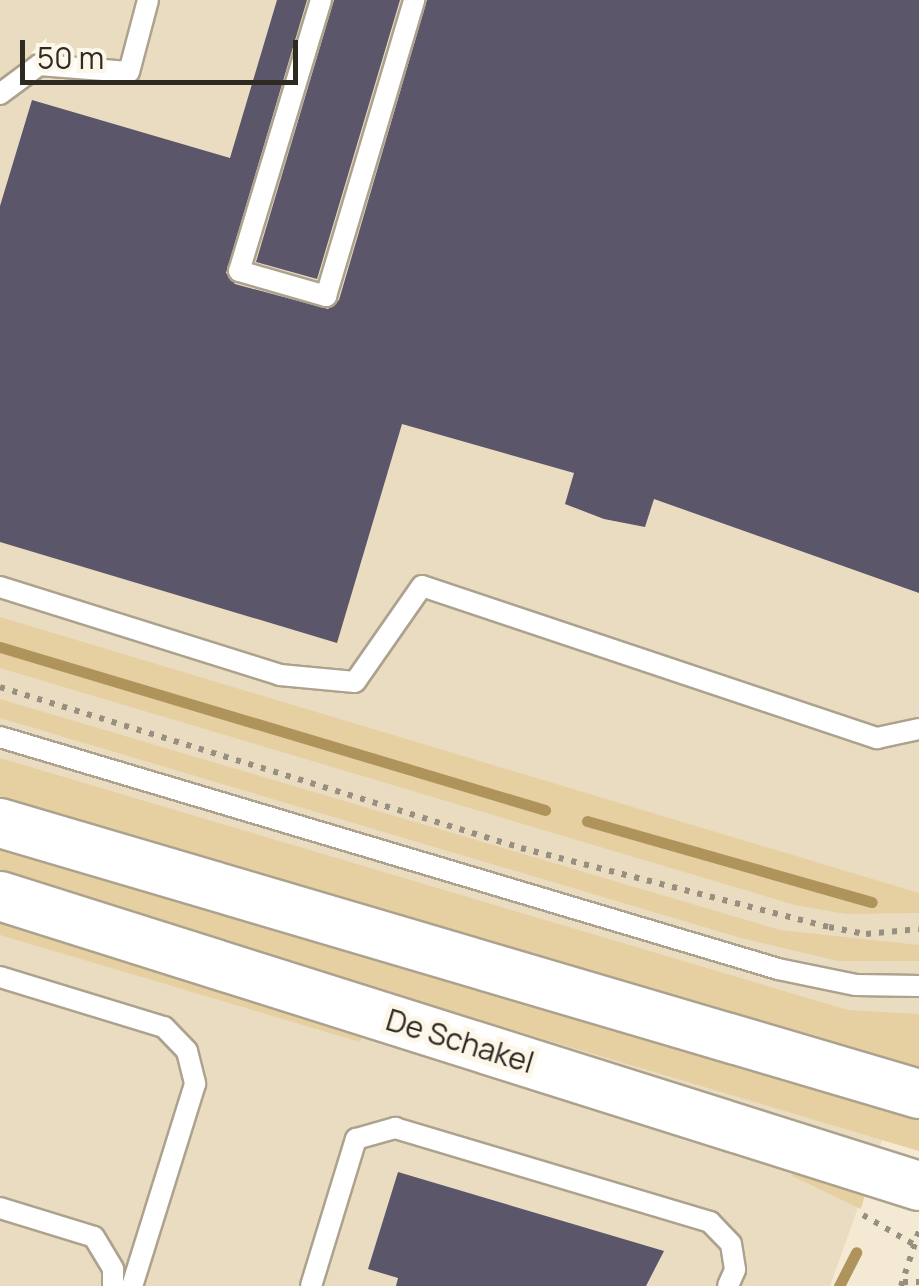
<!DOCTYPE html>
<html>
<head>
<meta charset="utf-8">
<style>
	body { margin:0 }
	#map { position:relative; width:919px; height:1286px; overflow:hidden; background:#f4e9d3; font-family:Manrope,sans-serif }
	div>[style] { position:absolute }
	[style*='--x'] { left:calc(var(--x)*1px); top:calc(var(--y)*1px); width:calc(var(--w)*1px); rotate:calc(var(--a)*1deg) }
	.built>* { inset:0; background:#eadcc0 }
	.green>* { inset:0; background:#e6d0a2 }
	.stream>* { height:11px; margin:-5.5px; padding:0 5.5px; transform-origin:5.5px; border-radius:5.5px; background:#ae935a }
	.building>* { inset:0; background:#5b5669 }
	.path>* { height:6px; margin-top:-3px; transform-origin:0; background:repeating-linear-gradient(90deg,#978f80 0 5px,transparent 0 13px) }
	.roads { filter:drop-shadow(2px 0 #aca28d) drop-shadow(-2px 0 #aca28d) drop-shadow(0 2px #aca28d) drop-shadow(0 -2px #aca28d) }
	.service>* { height:20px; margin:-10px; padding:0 10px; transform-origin:10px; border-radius:10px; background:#fff }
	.tertiary>* { height:48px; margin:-24px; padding:0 24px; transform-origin:24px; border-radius:24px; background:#fff }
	span { translate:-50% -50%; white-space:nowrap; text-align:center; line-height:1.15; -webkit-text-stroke:10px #fdf7ea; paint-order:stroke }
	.street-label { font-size:30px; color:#2e2a22 }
	.scale { position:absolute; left:20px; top:40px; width:278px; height:45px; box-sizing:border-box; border:5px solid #2e2a22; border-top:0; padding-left:12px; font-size:30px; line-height:35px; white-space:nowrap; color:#2e2a22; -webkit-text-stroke:8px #fdf7ea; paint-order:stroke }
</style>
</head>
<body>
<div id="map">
	<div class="built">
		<i style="clip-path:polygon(0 0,919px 0,919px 1037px,830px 1286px,0 1286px)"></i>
	</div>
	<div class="green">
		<i style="clip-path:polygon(0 617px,919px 893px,919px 913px,846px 914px,795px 905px,0 668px)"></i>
		<i style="clip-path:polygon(0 699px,780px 930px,919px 945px,919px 961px,838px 961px,741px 938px,0 718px)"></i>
		<i style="clip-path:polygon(0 758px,848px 1010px,919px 1014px,919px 1068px,821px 1047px,0 802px)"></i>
		<i style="clip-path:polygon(0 843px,919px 1117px,919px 1151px,0 877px)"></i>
		<i style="clip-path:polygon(0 918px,266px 997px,362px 1036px,360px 1042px,0 935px)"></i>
		<i style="clip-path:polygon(794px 1170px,866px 1191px,861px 1209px,792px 1176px)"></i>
	</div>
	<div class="stream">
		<i style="--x:0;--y:647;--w:569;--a:16.65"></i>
		<i style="--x:587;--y:821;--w:296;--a:15.9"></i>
		<i style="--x:839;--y:1286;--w:38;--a:-63"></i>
	</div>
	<div class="building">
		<i style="clip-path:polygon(277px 0,307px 0,226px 273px,235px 284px,328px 309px,339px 300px,427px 0,919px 0,919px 593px,654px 499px,645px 527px,604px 519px,565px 504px,574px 473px,402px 424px,337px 643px,0 542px,0 206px,32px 100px,230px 158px)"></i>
		<i style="clip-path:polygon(334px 0,400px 0,317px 279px,256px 262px)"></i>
		<i style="clip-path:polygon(398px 1172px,664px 1251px,646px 1286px,396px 1286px,398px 1278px,368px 1269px)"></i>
	</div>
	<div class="path">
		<i style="--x:0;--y:687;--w:545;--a:17.17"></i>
		<i style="--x:521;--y:848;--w:318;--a:14.4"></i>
		<i style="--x:829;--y:927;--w:38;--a:11"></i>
		<i style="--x:866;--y:934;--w:53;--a:-5.4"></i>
		<i style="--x:863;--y:1215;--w:58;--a:30.1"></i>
		<i style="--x:903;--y:1282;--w:16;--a:0"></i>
		<i style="--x:901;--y:1286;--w:58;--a:-71.9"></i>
	</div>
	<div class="roads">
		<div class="service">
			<i style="--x:321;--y:0;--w:283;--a:106.8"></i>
			<i style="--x:239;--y:271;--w:91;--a:16"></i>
			<i style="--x:326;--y:296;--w:309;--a:-73.4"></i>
			<i style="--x:0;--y:94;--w:49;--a:-36.6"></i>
			<i style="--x:39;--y:65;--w:90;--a:4.4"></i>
			<i style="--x:129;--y:72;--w:74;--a:-75.2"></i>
			<i style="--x:0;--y:587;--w:294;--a:17.4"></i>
			<i style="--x:280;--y:675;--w:75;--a:5.3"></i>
			<i style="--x:355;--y:682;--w:117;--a:-55.1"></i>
			<i style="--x:422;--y:586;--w:480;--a:18.5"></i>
			<i style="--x:877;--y:738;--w:43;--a:-12.1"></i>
			<i style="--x:0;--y:737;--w:812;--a:16.6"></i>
			<i style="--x:778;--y:969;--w:80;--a:11.6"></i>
			<i style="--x:856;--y:985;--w:63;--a:0.9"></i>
			<i style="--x:0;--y:977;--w:171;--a:17"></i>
			<i style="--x:164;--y:1027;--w:33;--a:46"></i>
			<i style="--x:187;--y:1051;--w:34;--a:76"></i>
			<i style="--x:195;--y:1084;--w:212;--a:107.3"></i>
			<i style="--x:0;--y:1208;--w:98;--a:17.1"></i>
			<i style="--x:94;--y:1237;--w:37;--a:59"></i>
			<i style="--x:113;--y:1269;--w:17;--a:90"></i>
			<i style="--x:311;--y:1286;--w:154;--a:-73"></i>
			<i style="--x:356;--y:1139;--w:41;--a:-15.8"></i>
			<i style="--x:395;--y:1128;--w:329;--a:16.6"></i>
			<i style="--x:710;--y:1222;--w:30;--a:46"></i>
			<i style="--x:731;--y:1244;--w:26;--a:81"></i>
			<i style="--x:735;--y:1270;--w:17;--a:114"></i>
		</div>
		<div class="tertiary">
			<i style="--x:0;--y:823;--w:958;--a:16.43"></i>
			<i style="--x:0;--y:896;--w:964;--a:17.51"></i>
		</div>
	</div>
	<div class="street-label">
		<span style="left:460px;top:1041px;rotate:17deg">De Schakel</span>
	</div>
	<div class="scale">50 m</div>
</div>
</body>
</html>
